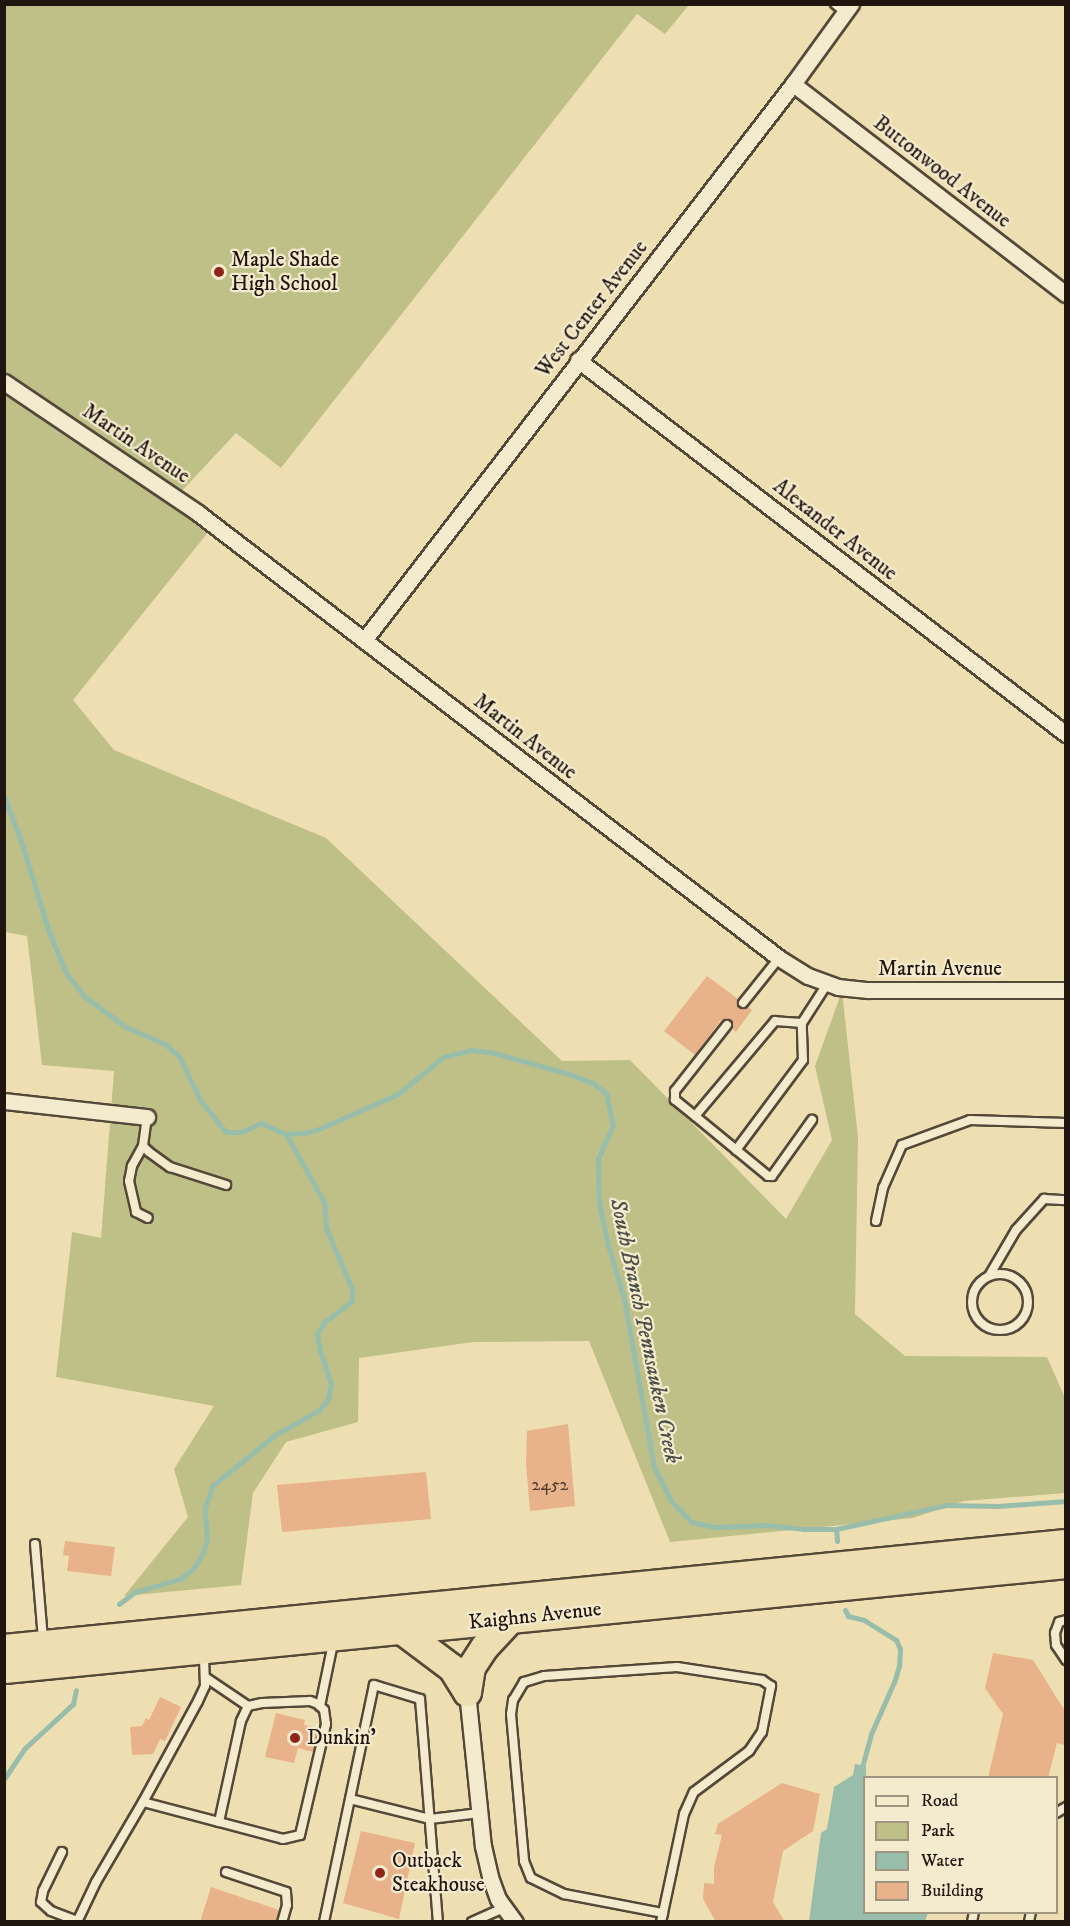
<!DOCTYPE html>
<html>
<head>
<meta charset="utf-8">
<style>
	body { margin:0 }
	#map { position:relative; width:1070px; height:1926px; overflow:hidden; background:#eedfb2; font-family:"IM FELL DW Pica",serif }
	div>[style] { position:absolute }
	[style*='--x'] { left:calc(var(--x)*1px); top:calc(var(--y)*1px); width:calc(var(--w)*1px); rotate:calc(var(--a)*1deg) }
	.green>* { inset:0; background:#bec088 }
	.water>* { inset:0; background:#99bdab }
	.stream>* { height:5px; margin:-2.5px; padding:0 2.5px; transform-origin:2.5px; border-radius:2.5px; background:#99bdab }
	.building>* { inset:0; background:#e8b28a }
	.roads { filter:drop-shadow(2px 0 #544838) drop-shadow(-2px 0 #544838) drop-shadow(0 2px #544838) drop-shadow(0 -2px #544838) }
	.lane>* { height:8px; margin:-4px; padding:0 4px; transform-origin:4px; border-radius:4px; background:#f4eacd }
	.lane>.ring { margin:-4px; padding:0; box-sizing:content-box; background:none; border:8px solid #f4eacd; border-radius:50% }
	.street>* { height:15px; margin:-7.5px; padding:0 7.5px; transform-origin:7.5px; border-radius:7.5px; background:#f4eacd }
	.highway>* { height:27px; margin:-13.5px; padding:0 13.5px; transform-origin:13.5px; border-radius:13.5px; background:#eedfb2 }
	.dots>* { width:16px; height:16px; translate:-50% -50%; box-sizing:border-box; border:3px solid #f4eacd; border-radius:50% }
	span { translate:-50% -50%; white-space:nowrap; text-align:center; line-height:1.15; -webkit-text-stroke:4.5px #f4eacd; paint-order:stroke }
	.number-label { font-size:18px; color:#533c2e }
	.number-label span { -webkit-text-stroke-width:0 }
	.street-label { font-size:21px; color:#211510 }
	.poi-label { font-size:21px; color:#211510 }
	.left { translate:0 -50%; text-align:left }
	.water-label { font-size:22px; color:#4b5046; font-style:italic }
	.frame { position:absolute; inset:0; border:6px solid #211510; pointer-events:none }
	.legend { position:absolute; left:863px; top:1776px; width:195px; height:138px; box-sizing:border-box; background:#f4eacd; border:2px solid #a09581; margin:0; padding:8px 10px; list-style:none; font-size:18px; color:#211510 }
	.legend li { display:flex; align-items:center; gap:12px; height:30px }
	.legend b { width:30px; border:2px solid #a09581 }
</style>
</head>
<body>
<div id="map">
	<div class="green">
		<i style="clip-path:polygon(4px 5px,689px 5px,665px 34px,637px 14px,281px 468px,236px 433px,178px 495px,210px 530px,73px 700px,114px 750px,326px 838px,562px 1061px,630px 1060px,786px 1219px,832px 1140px,815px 1066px,842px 991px,858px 1137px,855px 1314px,905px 1356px,1047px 1357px,1065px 1398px,1065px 1493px,964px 1501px,913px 1518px,670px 1542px,589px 1341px,473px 1342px,359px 1358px,358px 1422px,286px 1442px,253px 1493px,241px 1585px,124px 1596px,188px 1517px,174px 1469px,214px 1406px,56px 1377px,72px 1232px,101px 1238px,114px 1071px,42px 1065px,27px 936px,5px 932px)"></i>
	</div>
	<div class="water">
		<i style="clip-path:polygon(855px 1764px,866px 1766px,864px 1912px,928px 1913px,925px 1921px,809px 1921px,821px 1833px,827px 1829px,834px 1787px,853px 1775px)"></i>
	</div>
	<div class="stream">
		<i style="--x:4;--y:796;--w:48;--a:69.3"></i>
		<i style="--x:21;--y:841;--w:95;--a:72.9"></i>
		<i style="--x:49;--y:932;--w:44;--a:67.5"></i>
		<i style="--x:66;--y:973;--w:31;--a:52"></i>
		<i style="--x:85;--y:997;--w:51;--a:36.2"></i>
		<i style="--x:126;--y:1027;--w:43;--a:23.6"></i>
		<i style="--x:165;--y:1044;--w:18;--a:41"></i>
		<i style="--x:179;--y:1056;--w:49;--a:64.5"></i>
		<i style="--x:200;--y:1100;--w:41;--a:50.9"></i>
		<i style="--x:226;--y:1132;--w:15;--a:0"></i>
		<i style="--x:241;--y:1132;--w:22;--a:-24"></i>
		<i style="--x:261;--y:1123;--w:27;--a:24"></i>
		<i style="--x:286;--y:1134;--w:18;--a:-3"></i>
		<i style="--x:304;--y:1133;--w:16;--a:-15"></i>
		<i style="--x:319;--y:1129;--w:86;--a:-23.9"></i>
		<i style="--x:398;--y:1094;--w:58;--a:-39.4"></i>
		<i style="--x:443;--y:1057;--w:29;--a:-14"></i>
		<i style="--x:471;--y:1050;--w:23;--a:7"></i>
		<i style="--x:494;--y:1053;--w:78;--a:15.6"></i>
		<i style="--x:569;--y:1074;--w:26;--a:21"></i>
		<i style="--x:593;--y:1083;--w:16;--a:38"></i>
		<i style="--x:606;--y:1093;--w:33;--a:78"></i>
		<i style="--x:613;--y:1125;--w:37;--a:114"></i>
		<i style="--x:598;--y:1159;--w:44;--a:88.7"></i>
		<i style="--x:599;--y:1203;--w:43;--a:77.9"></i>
		<i style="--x:608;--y:1245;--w:56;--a:73.5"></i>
		<i style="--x:624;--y:1299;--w:171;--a:79.9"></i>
		<i style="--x:654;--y:1467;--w:38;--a:63"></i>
		<i style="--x:671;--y:1501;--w:29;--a:46"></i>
		<i style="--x:691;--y:1522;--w:25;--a:12"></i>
		<i style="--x:715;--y:1527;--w:51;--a:-2.2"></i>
		<i style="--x:766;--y:1525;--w:37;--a:6"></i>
		<i style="--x:803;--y:1529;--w:33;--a:0"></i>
		<i style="--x:836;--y:1529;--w:114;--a:-12.2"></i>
		<i style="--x:947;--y:1505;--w:51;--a:1.1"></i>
		<i style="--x:998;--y:1506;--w:68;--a:-4.2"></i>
		<i style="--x:836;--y:1529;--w:12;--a:85"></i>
		<i style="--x:119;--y:1604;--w:20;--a:-37"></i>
		<i style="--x:135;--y:1592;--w:47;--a:-16.1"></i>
		<i style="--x:180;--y:1579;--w:16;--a:-38"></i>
		<i style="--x:193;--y:1569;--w:17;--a:-57"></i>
		<i style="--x:202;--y:1555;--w:16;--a:-72"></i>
		<i style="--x:207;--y:1540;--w:32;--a:-94"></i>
		<i style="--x:205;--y:1508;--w:23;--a:-72"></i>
		<i style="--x:212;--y:1486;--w:81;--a:-39"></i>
		<i style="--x:275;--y:1435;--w:51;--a:-29.6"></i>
		<i style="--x:319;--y:1410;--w:14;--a:-51"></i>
		<i style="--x:328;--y:1399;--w:15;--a:-79"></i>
		<i style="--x:331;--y:1384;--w:35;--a:-108"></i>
		<i style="--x:320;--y:1351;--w:17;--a:-100"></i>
		<i style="--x:317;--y:1334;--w:14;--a:-60"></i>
		<i style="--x:324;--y:1322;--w:35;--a:-37"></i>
		<i style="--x:352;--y:1301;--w:12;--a:-90"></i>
		<i style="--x:352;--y:1289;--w:66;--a:-113.1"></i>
		<i style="--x:326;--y:1228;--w:26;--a:-94"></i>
		<i style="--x:324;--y:1202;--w:78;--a:-119.2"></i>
		<i style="--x:845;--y:1610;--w:7;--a:63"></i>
		<i style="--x:848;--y:1616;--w:16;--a:14"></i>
		<i style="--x:864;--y:1620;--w:38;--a:32"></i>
		<i style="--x:896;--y:1640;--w:10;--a:66"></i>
		<i style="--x:900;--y:1649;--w:17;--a:93"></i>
		<i style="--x:899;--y:1666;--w:17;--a:107"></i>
		<i style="--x:894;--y:1682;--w:57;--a:113.9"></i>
		<i style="--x:871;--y:1734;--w:38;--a:105"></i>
		<i style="--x:4;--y:1779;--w:36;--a:-56"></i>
		<i style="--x:24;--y:1749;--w:67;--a:-42.6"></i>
		<i style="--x:73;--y:1704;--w:14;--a:-78"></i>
	</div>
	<div class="building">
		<i style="clip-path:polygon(707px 976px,738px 999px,740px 1008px,748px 1007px,752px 1010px,736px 1032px,732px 1028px,730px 1020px,721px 1020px,695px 1055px,664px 1031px)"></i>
		<i style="clip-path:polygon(568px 1424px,575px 1506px,530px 1511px,526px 1464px,527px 1431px)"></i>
		<i style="clip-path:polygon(426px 1472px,431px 1519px,282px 1532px,277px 1485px)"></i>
		<i style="clip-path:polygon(65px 1541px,115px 1547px,111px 1576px,67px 1571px,69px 1556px,63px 1555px)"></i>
		<i style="clip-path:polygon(993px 1653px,1033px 1660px,1065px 1711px,1064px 1745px,1057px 1743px,1048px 1778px,988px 1778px,1003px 1714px,985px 1688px)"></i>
		<i style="clip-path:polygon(160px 1697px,181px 1707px,165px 1741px,160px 1739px,153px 1754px,132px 1755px,130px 1727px,142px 1726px,146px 1718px,149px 1720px)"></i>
		<i style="clip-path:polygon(276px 1713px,305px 1720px,304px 1725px,319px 1728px,313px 1752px,298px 1748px,294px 1763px,265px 1757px)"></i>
		<i style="clip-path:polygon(782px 1783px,820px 1794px,813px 1831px,783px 1851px,773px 1902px,785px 1922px,716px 1922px,703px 1899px,704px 1883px,714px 1884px,714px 1867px,722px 1835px,715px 1834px,718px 1824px)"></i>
		<i style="clip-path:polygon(361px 1831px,415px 1843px,399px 1919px,343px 1903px)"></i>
		<i style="clip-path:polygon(211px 1887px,279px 1910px,276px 1922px,200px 1922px)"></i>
	</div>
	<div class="roads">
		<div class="lane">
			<i style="--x:835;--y:4;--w:13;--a:39"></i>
			<i style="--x:743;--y:1003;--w:58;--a:-51.3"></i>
			<i style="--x:802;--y:1023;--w:27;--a:-176"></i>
			<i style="--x:775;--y:1021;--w:124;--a:130.1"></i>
			<i style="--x:695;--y:1116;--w:94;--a:39.4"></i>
			<i style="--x:768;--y:1176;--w:4;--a:0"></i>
			<i style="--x:772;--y:1176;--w:69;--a:-54.5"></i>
			<i style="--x:695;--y:1116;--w:26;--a:-141"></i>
			<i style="--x:675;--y:1100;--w:9;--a:-90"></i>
			<i style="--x:675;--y:1091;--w:84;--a:-51.8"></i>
			<i style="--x:147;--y:1117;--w:29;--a:98"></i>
			<i style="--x:143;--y:1146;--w:8;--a:45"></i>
			<i style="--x:149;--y:1152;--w:26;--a:36"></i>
			<i style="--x:170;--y:1167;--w:59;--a:17.8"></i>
			<i style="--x:143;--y:1146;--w:23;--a:119"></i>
			<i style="--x:132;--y:1166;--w:15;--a:101"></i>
			<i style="--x:129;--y:1181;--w:32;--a:77"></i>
			<i style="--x:136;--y:1212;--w:13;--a:27"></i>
			<i style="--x:736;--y:1150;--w:112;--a:-53.3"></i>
			<i style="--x:803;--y:1060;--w:37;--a:-92"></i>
			<i style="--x:802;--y:1023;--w:46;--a:-57.3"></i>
			<i style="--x:876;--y:1221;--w:34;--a:-78"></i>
			<i style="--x:883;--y:1188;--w:47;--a:-66.2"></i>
			<i style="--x:902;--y:1145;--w:72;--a:-20.2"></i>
			<i style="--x:970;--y:1120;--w:96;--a:1.8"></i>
			<i class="ring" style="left:972px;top:1274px;width:48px;height:48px"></i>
			<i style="--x:989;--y:1276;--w:53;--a:-59.6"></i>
			<i style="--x:1016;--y:1230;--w:42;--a:-47.9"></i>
			<i style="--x:1044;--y:1199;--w:22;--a:3"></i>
			<i style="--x:35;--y:1544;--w:95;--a:85.2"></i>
			<i style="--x:1066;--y:1620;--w:7;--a:164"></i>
			<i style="--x:1059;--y:1622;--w:12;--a:110"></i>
			<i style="--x:1055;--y:1633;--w:12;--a:85"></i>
			<i style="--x:1056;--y:1645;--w:18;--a:56"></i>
			<i style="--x:205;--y:1677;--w:52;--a:34"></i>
			<i style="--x:320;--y:1706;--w:64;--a:-78.3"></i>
			<i style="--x:350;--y:1799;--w:82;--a:14"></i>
			<i style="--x:430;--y:1819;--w:50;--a:-6.8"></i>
			<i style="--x:143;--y:1802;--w:79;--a:14.7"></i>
			<i style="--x:219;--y:1822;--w:66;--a:14.9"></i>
			<i style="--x:283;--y:1839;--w:17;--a:-13"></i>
			<i style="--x:300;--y:1835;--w:114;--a:-76.8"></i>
			<i style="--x:326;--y:1724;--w:14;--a:-98"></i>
			<i style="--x:324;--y:1710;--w:8;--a:-135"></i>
			<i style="--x:318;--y:1704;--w:9;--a:-159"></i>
			<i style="--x:310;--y:1701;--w:48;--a:177.6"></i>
			<i style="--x:262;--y:1703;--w:14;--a:168"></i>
			<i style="--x:248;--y:1706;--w:17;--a:115"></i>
			<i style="--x:241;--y:1721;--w:103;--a:102.3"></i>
			<i style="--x:1056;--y:1813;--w:12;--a:-31"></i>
			<i style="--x:62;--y:1852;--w:43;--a:116"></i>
			<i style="--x:43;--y:1891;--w:11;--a:100"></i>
			<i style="--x:41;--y:1902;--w:13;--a:42"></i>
			<i style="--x:51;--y:1911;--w:28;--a:21"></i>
			<i style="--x:226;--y:1872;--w:63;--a:18.4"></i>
			<i style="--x:286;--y:1892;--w:13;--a:86"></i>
			<i style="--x:287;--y:1905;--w:18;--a:106"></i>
			<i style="--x:77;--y:1922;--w:44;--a:-64.6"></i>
			<i style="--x:96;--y:1882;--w:93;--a:-59.6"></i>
			<i style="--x:143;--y:1802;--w:115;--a:-61.4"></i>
			<i style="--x:198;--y:1701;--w:17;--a:-65"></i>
			<i style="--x:205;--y:1686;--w:34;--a:-92"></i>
			<i style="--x:324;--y:1922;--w:242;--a:-78.1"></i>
			<i style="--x:374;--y:1685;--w:48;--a:16.9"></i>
			<i style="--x:420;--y:1699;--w:224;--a:85.4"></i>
			<i style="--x:472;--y:1922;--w:35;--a:-24"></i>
			<i style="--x:661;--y:1922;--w:9;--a:-77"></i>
			<i style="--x:663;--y:1913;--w:43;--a:-77.9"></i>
			<i style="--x:672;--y:1871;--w:58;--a:-78.1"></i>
			<i style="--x:684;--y:1814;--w:24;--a:-66"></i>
			<i style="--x:694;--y:1792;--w:69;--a:-36.7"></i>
			<i style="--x:749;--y:1751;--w:23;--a:-56"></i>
			<i style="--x:762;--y:1732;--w:47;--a:-78.9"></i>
			<i style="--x:771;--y:1686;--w:11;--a:-146"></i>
			<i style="--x:762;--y:1680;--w:86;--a:-171.3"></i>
			<i style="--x:677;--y:1667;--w:133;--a:176.1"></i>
			<i style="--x:544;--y:1676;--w:21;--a:163"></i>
			<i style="--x:524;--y:1682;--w:21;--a:121"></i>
			<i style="--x:513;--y:1700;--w:14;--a:98"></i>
			<i style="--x:511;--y:1714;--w:148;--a:84.9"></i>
			<i style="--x:524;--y:1861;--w:18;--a:68"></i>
			<i style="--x:531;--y:1878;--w:37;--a:26"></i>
			<i style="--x:564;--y:1894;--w:101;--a:10.9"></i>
			<i style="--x:972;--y:1922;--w:10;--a:-79"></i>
			<i style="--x:1029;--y:1922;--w:10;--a:-79"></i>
		</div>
		<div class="street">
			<i style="--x:793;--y:84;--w:344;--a:37.6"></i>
			<i style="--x:578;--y:360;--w:615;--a:37.47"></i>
			<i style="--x:4;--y:382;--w:234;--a:34"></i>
			<i style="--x:198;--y:513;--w:732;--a:37.45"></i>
			<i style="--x:779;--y:958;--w:34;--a:32"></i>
			<i style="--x:808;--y:976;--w:32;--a:20"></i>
			<i style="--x:838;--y:987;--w:30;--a:6"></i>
			<i style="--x:868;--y:990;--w:198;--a:0"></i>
			<i style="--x:365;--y:639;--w:701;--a:-52.36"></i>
			<i style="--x:793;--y:84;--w:99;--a:-54.1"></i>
			<i style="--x:4;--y:1101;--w:144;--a:6.4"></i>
			<i style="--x:467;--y:1692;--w:155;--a:84.1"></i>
			<i style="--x:483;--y:1846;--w:32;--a:77"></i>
			<i style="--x:490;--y:1877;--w:23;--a:70"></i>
			<i style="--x:498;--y:1899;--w:29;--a:54"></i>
		</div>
		<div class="highway">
			<i style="--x:400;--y:1629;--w:65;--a:36.9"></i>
			<i style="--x:452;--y:1668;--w:28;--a:58"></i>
			<i style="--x:4;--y:1648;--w:1067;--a:-5.65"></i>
			<i style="--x:4;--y:1669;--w:1067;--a:-5.65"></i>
			<i style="--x:467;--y:1692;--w:25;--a:-81"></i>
			<i style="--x:471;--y:1667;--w:24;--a:-57"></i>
			<i style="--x:484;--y:1647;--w:40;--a:-47"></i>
		</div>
	</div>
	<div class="dots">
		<i style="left:219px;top:272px;background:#8f2418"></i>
		<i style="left:295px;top:1738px;background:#8f2418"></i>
		<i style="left:380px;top:1873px;background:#8f2418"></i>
	</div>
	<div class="number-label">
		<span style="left:550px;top:1485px">2452</span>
	</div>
	<div class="street-label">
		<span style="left:942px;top:172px;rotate:38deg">Buttonwood Avenue</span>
		<span style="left:592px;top:309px;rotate:-52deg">West Center Avenue</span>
		<span style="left:136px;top:444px;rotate:34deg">Martin Avenue</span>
		<span style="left:835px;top:530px;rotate:38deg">Alexander Avenue</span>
		<span style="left:525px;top:737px;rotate:38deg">Martin Avenue</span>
		<span style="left:940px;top:969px">Martin Avenue</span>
		<span style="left:535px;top:1616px;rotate:-6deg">Kaighns Avenue</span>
	</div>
	<div class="poi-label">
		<span class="left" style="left:231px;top:272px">Maple Shade<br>High School</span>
		<span class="left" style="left:307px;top:1738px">Dunkin'</span>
		<span class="left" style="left:392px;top:1873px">Outback<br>Steakhouse</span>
	</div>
	<div class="water-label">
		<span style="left:645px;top:1331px;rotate:78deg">South Branch Pennsauken Creek</span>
	</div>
	<div class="frame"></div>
	<ul class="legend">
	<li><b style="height:8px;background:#f4eacd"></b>Road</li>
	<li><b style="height:16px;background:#bec088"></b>Park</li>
	<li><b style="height:16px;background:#99bdab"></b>Water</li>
	<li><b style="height:16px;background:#e8b28a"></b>Building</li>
	</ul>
</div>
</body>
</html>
